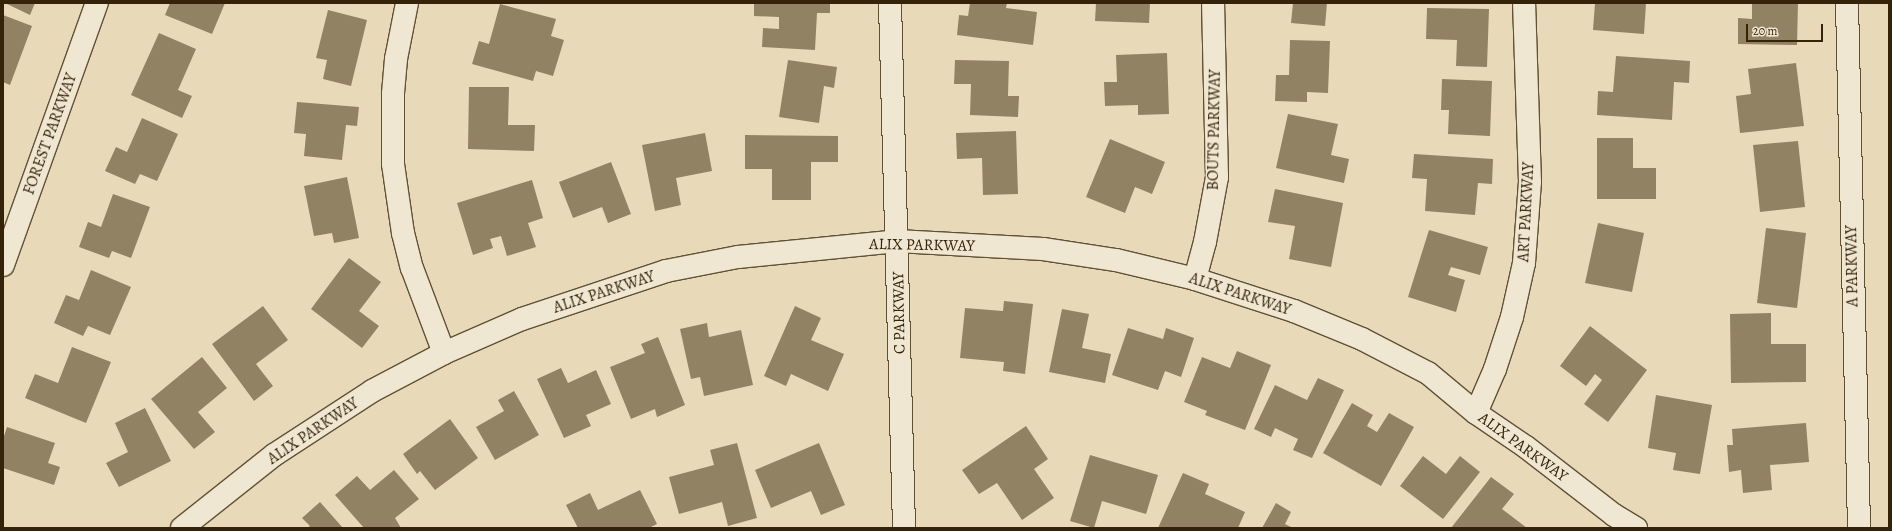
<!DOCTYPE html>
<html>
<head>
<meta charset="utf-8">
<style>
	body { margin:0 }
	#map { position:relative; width:1892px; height:531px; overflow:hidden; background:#e8dab9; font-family:Alegreya,serif }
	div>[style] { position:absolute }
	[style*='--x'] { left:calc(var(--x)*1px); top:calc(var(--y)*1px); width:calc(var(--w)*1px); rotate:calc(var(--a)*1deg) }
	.building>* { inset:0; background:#928264 }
	.roads { filter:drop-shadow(1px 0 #615134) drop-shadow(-1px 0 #615134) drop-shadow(0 1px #615134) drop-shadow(0 -1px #615134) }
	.minor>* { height:22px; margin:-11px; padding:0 11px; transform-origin:11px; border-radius:11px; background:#f0e7d2 }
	span { translate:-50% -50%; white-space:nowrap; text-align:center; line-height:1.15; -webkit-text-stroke:3px #f0e7d2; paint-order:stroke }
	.street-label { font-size:16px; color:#342308 }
	.frame { position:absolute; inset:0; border:4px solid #342308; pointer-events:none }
	.scale { position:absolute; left:1746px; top:24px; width:77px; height:18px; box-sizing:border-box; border:2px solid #342308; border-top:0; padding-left:5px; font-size:12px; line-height:14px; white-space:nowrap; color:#342308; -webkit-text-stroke:3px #f0e7d2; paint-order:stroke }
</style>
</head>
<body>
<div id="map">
	<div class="building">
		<i style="clip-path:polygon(5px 3px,35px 3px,30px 15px)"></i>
		<i style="clip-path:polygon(170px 3px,225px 3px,212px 34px,165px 15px)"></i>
		<i style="clip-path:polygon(754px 3px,830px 3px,830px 13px,817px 13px,815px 50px,762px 47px,763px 28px,779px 29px,779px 17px,754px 16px)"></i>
		<i style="clip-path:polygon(970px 3px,1007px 3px,1006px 8px,1037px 12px,1033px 45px,957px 35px,959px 15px,968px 16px)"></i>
		<i style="clip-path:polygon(1096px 3px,1150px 3px,1149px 23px,1095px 21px)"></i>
		<i style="clip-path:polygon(1293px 3px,1327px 3px,1325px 26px,1291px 23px)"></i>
		<i style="clip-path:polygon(1595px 3px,1646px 3px,1644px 34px,1593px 30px)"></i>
		<i style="clip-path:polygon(1752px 3px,1798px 3px,1797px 45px,1738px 44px,1738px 18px,1752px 19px)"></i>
		<i style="clip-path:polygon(500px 4px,556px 19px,551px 36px,564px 40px,553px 76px,536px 71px,533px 81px,472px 64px,479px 41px,489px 44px)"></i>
		<i style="clip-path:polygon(1427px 8px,1489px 9px,1487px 67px,1456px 66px,1457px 40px,1426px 39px)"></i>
		<i style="clip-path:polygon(328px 10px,367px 20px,351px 86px,323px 79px,327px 60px,316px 58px)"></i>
		<i style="clip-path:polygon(3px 15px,32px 26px,10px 85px,3px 82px)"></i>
		<i style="clip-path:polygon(159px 33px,196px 49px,178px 90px,192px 96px,182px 118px,131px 95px)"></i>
		<i style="clip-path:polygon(1290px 40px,1330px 41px,1328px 93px,1307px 92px,1307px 102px,1275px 101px,1276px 75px,1289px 75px)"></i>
		<i style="clip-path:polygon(1167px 53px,1169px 114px,1138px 115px,1138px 105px,1105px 106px,1104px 82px,1117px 82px,1116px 55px)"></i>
		<i style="clip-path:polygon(1616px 56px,1690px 61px,1689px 83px,1674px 82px,1672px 120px,1597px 115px,1598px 91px,1613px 92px)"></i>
		<i style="clip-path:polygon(788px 60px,837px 67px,834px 88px,824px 86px,819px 123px,779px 117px)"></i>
		<i style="clip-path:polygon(955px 60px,1009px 61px,1008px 96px,1019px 96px,1018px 117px,970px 115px,971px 84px,954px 84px)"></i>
		<i style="clip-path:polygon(1796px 63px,1804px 126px,1740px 133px,1736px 96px,1751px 94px,1748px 69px)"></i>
		<i style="clip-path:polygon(1442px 79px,1492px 81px,1490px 136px,1448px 134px,1449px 110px,1441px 110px)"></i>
		<i style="clip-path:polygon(469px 87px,509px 87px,508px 125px,535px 125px,534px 151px,468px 149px)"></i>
		<i style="clip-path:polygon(297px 102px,359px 107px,357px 126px,346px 125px,342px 160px,304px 156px,306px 134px,294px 133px)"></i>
		<i style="clip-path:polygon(1288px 114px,1338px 124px,1331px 155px,1349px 159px,1344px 183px,1276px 168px)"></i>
		<i style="clip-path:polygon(142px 118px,178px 134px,157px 181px,140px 174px,135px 184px,105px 171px,116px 147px,127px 152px)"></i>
		<i style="clip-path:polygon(1016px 131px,1018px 194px,983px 195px,982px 158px,957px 159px,956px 133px)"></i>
		<i style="clip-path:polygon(705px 133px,712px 171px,676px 178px,681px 205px,655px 211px,642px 145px)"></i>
		<i style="clip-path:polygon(745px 135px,838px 136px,838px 162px,811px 162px,811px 200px,772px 200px,772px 169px,745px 169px)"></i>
		<i style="clip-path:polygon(1597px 138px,1633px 138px,1633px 168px,1656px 168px,1656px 199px,1597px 199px)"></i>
		<i style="clip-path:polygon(1110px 139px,1165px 162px,1152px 194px,1135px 187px,1125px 213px,1086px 197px)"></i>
		<i style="clip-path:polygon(1798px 141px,1805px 207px,1760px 212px,1753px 145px)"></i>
		<i style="clip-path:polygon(1414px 154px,1493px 159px,1492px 184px,1478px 183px,1475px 215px,1425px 211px,1427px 179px,1412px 178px)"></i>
		<i style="clip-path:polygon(611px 162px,631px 214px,608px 223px,602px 207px,573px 218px,559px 182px)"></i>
		<i style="clip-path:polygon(347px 177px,359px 238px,334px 243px,332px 233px,314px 236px,304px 186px)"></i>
		<i style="clip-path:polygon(532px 180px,543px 218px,528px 223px,536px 247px,507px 256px,501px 236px,490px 239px,493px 248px,473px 255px,457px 203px)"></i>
		<i style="clip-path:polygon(1275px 189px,1343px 203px,1331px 267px,1289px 259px,1295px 226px,1268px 222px)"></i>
		<i style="clip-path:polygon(113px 194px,150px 207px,131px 258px,112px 251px,109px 258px,79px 247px,88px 222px,101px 227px)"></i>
		<i style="clip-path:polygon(1598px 223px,1644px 233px,1632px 292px,1585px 283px)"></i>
		<i style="clip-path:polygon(1766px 228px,1806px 233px,1797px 308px,1757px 303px)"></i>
		<i style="clip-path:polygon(1429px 230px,1488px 247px,1480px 275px,1451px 267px,1448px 275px,1465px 280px,1456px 312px,1408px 297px)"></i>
		<i style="clip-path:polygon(349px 258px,381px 282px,359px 311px,379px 326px,362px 348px,311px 309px)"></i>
		<i style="clip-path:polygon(91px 270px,131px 287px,110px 335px,88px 326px,83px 336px,54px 323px,66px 295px,79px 300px)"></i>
		<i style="clip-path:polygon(1004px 301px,1033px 304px,1025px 374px,1003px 371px,1004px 362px,960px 358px,965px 308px,1003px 311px)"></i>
		<i style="clip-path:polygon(263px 306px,288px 340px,256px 364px,273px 386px,254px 401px,212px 344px)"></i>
		<i style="clip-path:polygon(795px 306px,821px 318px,811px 340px,844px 354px,828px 391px,791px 374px,786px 386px,764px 376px)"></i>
		<i style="clip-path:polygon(1062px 309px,1089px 314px,1082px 348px,1111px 354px,1105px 383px,1049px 372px)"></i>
		<i style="clip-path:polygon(1771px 313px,1771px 344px,1806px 344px,1806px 382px,1731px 383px,1730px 314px)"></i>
		<i style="clip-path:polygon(707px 323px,709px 337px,741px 330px,753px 385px,704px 396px,700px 377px,691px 379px,680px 329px)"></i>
		<i style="clip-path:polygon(1590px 326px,1647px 370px,1608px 422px,1584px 404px,1602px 380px,1595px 374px,1586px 386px,1560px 366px)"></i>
		<i style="clip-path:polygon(1128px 328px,1163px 339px,1166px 328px,1194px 338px,1181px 377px,1165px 371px,1158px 390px,1112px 375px)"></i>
		<i style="clip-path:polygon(658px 337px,685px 405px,657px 417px,655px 409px,631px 419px,610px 367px,645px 353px,641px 344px)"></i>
		<i style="clip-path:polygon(72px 347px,111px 362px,86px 423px,25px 398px,35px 374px,58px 383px)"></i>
		<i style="clip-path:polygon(1237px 351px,1271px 365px,1245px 430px,1205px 415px,1207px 411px,1184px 402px,1202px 357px,1230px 368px)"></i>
		<i style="clip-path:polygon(202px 357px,227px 388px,198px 412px,215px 432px,194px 449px,151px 399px)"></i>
		<i style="clip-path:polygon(561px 368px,568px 383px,596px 370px,611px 404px,586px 415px,591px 426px,564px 438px,537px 379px)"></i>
		<i style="clip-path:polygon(1318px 378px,1344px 390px,1312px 458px,1293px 450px,1298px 439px,1275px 428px,1271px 437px,1254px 429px,1275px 385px,1307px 400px)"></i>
		<i style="clip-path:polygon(514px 391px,539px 435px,495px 460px,476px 427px,504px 411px,498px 400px)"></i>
		<i style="clip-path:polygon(1656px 395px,1712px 405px,1700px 474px,1673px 470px,1676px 453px,1648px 448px)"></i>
		<i style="clip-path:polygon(1352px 403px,1373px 415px,1367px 426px,1377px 432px,1389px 413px,1414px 427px,1381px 486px,1323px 453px)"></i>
		<i style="clip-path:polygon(145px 408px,171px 461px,119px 487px,106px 463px,128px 452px,115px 423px)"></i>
		<i style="clip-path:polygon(450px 419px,478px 458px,435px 490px,420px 471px,417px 474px,403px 454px)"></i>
		<i style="clip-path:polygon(1806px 423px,1809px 462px,1770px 465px,1772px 490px,1743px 493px,1741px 470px,1729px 472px,1727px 445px,1733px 445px,1732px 429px)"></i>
		<i style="clip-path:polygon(1026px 426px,1048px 459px,1034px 469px,1054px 498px,1022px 520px,997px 483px,979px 494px,962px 470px)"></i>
		<i style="clip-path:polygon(7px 427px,55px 443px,48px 463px,60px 467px,54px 485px,3px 468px,3px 439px)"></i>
		<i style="clip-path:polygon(737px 443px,757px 518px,728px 526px,722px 502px,679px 514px,669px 477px,714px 465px,710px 450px)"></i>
		<i style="clip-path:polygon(819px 443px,845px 505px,821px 515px,811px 491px,771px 508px,755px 470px)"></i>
		<i style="clip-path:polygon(1090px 455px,1158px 475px,1146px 514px,1102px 501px,1094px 528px,1070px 521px)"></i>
		<i style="clip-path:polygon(1423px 456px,1446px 474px,1460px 456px,1480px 472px,1443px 519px,1400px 486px)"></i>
		<i style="clip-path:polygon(394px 470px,419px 499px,395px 518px,401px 528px,364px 528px,335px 495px,357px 476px,370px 490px)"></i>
		<i style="clip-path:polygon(1183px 473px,1209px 484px,1205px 494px,1245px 512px,1238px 528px,1158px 528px)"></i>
		<i style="clip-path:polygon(1491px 477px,1514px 494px,1502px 509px,1527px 528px,1451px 528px)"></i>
		<i style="clip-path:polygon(640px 490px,657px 524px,649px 528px,578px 528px,566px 505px,590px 493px,598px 510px)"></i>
		<i style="clip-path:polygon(320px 502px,343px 528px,307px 528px,310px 526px,302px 518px)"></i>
		<i style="clip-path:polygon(1276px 503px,1291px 512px,1285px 524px,1293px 528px,1262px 528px)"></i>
	</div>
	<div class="roads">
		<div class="minor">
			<i style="--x:407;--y:3;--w:57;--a:101.1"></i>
			<i style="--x:396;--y:59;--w:35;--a:95"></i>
			<i style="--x:393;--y:94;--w:70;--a:90"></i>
			<i style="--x:393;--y:164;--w:70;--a:81.8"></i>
			<i style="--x:403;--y:233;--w:36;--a:76"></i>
			<i style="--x:412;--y:268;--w:91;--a:69.4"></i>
			<i style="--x:890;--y:3;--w:525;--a:88.47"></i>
			<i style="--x:1847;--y:3;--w:525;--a:88.69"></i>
			<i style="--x:3;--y:265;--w:278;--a:-70.3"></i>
			<i style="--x:1195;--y:279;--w:38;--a:-75"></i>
			<i style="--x:1205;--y:242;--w:66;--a:-79.5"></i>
			<i style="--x:1217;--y:177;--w:174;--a:-91.3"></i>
			<i style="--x:1476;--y:413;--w:48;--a:-66.6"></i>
			<i style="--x:1495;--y:369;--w:55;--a:-71.9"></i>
			<i style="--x:1512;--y:317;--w:55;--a:-77.5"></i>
			<i style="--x:1524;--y:263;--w:81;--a:-85.8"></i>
			<i style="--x:1530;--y:182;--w:179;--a:-91.9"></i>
			<i style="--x:182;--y:528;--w:117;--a:-38.4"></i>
			<i style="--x:274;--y:455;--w:117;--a:-33.1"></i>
			<i style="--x:372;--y:391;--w:81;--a:-27.8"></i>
			<i style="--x:444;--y:353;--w:85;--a:-23.6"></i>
			<i style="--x:522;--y:319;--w:152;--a:-18.4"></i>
			<i style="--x:666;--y:271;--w:73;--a:-11"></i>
			<i style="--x:738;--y:257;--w:160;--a:-5.7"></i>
			<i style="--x:897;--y:241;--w:146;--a:3.1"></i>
			<i style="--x:1043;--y:249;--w:74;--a:8.6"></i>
			<i style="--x:1116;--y:260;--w:81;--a:13.5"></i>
			<i style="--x:1195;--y:279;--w:104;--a:17.9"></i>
			<i style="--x:1294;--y:311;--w:74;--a:22.4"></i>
			<i style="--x:1362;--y:339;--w:74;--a:27.3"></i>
			<i style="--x:1428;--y:373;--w:62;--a:39.8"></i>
			<i style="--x:1476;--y:413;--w:60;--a:34.2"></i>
			<i style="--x:1526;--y:447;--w:111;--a:37.7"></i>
			<i style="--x:1614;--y:515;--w:26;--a:31"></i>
		</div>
	</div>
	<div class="street-label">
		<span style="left:1214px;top:130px;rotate:-89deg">BOUTS PARKWAY</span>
		<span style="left:50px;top:134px;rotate:-70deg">FOREST PARKWAY</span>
		<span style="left:1526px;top:212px;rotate:-87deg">ART PARKWAY</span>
		<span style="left:922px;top:245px;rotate:1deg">ALIX PARKWAY</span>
		<span style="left:1852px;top:266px;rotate:-91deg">A PARKWAY</span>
		<span style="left:604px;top:292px;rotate:-18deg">ALIX PARKWAY</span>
		<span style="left:1240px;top:294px;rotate:18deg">ALIX PARKWAY</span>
		<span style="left:899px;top:313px;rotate:-91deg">C PARKWAY</span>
		<span style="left:313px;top:431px;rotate:-34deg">ALIX PARKWAY</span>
		<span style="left:1523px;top:447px;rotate:36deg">ALIX PARKWAY</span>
	</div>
	<div class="frame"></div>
	<div class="scale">20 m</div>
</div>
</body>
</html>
